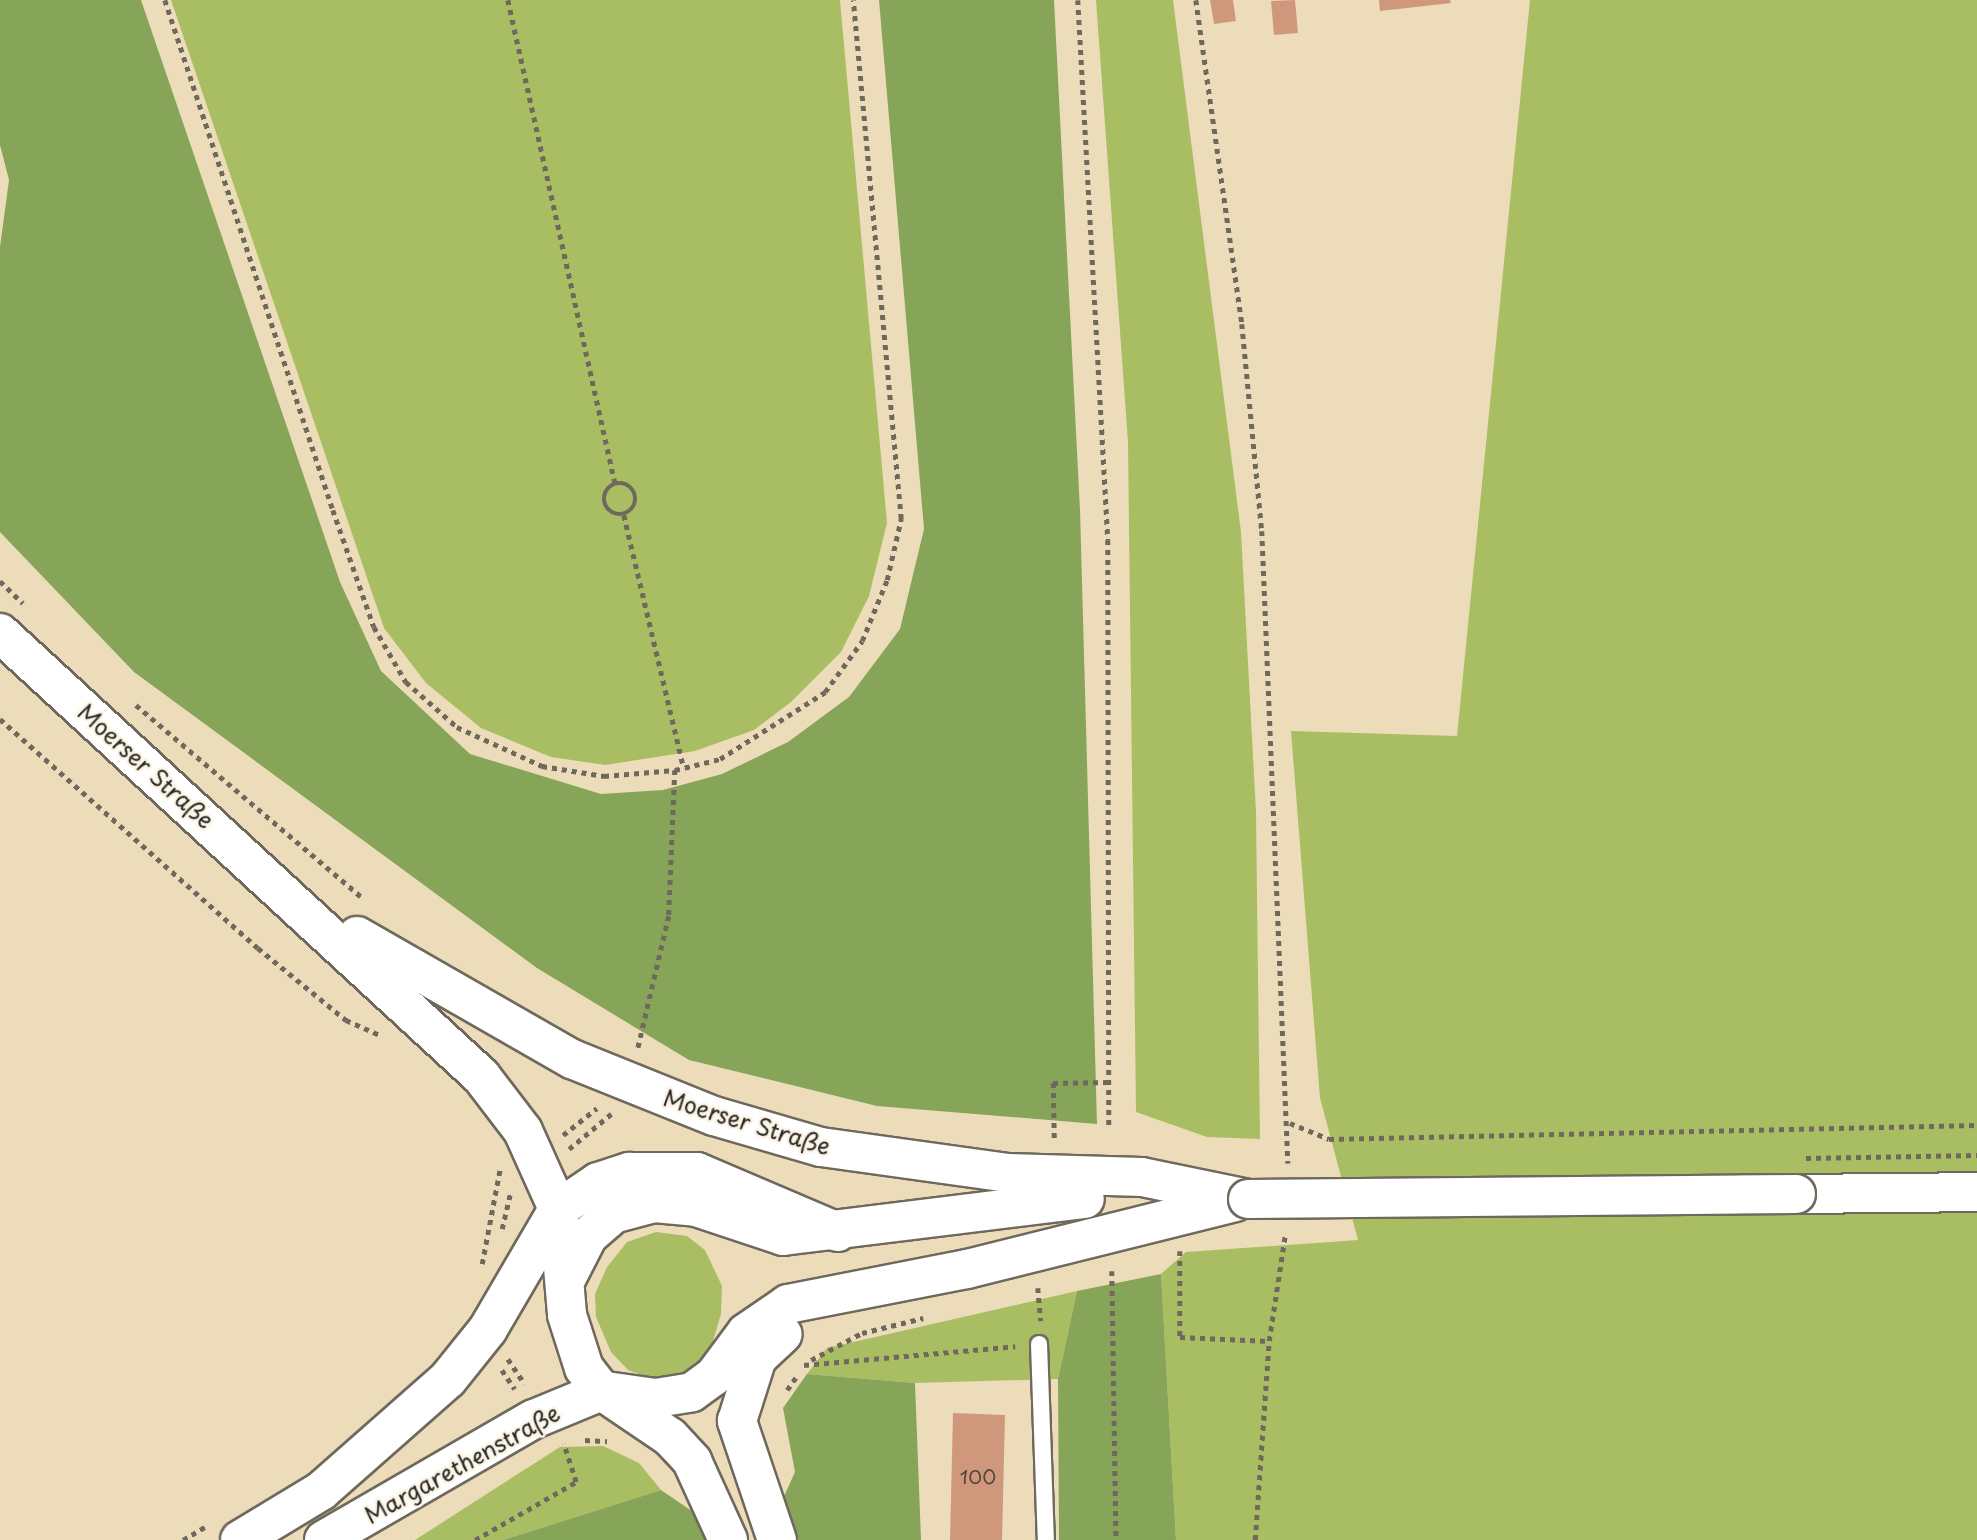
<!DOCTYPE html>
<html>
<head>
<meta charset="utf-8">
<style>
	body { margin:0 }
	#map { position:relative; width:1977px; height:1540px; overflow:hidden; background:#eddcb9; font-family:"Playpen Sans",sans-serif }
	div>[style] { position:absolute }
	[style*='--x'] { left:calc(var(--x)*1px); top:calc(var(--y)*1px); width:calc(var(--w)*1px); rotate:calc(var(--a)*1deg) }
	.green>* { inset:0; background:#a9be62 }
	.forest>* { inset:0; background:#86a558 }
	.building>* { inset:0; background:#cf987c }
	.path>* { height:4.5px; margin-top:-2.25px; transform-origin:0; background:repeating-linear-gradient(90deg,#6f695d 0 5px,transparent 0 10px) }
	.path>.ring { margin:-2.25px; padding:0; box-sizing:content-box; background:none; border:4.5px solid #6f695d; border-radius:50% }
	.roads { filter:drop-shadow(2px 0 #6f695d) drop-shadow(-2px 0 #6f695d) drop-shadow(0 2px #6f695d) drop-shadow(0 -2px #6f695d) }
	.lane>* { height:16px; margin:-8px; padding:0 8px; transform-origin:8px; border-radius:8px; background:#fff }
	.secondary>* { height:38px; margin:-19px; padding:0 19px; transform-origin:19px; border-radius:19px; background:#fff }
	.path-bridge>* { height:4.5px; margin-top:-2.25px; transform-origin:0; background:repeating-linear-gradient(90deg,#6f695d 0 5px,transparent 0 10px) }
	.bridges { filter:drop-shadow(2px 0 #6f695d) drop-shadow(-2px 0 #6f695d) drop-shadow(0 2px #6f695d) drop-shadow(0 -2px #6f695d) }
	.secondary-bridge>* { height:38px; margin:-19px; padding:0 19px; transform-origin:19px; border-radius:19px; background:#fff }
	span { translate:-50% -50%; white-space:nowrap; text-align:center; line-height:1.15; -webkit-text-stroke:5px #fcf5e5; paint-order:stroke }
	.number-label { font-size:19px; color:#54463f }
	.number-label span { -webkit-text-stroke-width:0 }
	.street-label { font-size:23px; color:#2b2b2b }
</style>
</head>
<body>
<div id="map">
	<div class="green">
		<i style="clip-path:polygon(171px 0,840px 0,887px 523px,869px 596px,841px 652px,791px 702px,754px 730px,695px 751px,605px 765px,551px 757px,481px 728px,426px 683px,384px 628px)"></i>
		<i style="clip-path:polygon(1096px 0,1173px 0,1241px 532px,1256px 812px,1260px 1139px,1207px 1137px,1136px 1112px,1128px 442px)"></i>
		<i style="clip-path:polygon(1530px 0,1977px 0,1977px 1540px,1176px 1540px,1161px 1274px,1186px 1252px,1358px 1240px,1320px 1098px,1291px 731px,1457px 736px)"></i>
		<i style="clip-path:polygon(656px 1232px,687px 1236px,705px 1250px,722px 1286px,721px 1314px,707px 1361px,687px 1375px,650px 1378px,628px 1370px,611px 1352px,596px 1317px,595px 1294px,607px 1267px,627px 1242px)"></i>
		<i style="clip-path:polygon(1077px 1291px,1058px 1379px,915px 1383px,807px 1374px,827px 1348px)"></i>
		<i style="clip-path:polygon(603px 1446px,639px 1463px,661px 1490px,503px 1540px,415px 1540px,560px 1447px)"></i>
	</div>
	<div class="forest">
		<i style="clip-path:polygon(0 0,141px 0,340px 582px,381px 671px,470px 754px,601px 794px,663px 790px,722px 774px,788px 742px,849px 697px,900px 629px,924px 529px,879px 0,1054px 0,1080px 510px,1097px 1124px,877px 1106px,689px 1060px,537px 968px,134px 672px,0 532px,0 247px,9px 180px,0 145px)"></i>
		<i style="clip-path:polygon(1161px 1274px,1176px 1540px,1059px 1540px,1058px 1379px,1077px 1291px)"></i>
		<i style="clip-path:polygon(807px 1374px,915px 1383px,921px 1540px,790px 1540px,776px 1514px,795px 1472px,783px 1408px)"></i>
		<i style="clip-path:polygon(661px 1490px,696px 1514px,712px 1540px,503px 1540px)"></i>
	</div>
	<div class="building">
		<i style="clip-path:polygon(1210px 0,1233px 0,1236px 21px,1214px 24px)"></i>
		<i style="clip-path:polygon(1295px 0,1298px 33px,1274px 35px,1271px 1px)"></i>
		<i style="clip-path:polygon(1379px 0,1450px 0,1451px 3px,1380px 11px)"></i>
		<i style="clip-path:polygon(953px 1413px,1005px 1415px,1002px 1540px,950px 1540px)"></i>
	</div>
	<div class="path">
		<i style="--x:165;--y:0;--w:537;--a:71.77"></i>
		<i style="--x:333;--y:510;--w:124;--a:70.7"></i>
		<i style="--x:374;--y:627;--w:64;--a:59.8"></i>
		<i style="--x:406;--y:682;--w:68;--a:41.4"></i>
		<i style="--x:457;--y:727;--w:94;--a:24.6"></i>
		<i style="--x:542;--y:766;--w:63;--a:9.2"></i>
		<i style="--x:604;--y:776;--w:71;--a:-4.8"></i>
		<i style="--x:675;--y:770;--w:146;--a:92.4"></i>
		<i style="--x:669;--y:916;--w:136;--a:103.2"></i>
		<i style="--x:508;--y:0;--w:494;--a:77.5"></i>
		<i style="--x:1078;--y:0;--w:541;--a:86.82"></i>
		<i style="--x:1108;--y:540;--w:589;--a:89.9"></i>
		<i style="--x:1196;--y:0;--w:327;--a:81.9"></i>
		<i style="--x:1242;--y:324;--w:208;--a:84.5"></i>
		<i style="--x:1262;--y:531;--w:633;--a:87.64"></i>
		<i class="ring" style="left:604px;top:483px;width:27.5px;height:27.5px"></i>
		<i style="--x:624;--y:515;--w:260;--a:76.7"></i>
		<i style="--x:0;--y:581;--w:32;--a:44"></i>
		<i style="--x:136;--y:705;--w:299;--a:40.4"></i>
		<i style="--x:0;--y:719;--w:345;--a:41.6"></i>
		<i style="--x:258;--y:948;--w:114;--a:39.3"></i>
		<i style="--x:346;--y:1020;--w:37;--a:24"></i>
		<i style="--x:675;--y:770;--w:46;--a:-13.7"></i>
		<i style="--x:720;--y:759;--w:125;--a:-32.5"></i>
		<i style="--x:825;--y:692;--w:63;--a:-54"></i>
		<i style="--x:862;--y:641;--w:66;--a:-67.7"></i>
		<i style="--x:887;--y:580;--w:63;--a:-77.1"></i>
		<i style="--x:901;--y:519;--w:521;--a:-95.28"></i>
		<i style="--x:1290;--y:1123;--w:42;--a:22.3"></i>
		<i style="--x:1329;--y:1139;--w:648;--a:-1.24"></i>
		<i style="--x:563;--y:1135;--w:43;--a:-38.5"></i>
		<i style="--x:1054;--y:1138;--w:55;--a:-91"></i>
		<i style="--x:1053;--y:1083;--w:57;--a:-1"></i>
		<i style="--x:569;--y:1149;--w:55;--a:-39.8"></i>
		<i style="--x:502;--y:1229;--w:37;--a:-77"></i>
		<i style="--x:1180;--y:1251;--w:86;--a:90"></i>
		<i style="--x:1180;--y:1337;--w:89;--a:2.6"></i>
		<i style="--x:482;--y:1264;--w:97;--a:-79.3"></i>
		<i style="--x:1112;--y:1271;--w:269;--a:89.1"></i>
		<i style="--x:1038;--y:1288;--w:33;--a:85"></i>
		<i style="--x:508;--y:1359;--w:30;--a:56"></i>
		<i style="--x:811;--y:1360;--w:58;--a:-27.9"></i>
		<i style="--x:862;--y:1333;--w:63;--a:-13.8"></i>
		<i style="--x:804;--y:1365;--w:212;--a:-5.1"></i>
		<i style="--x:502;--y:1370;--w:23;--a:56"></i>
		<i style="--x:787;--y:1390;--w:19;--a:-55"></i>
		<i style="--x:585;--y:1440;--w:22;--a:3"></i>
		<i style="--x:183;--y:1540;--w:27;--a:-31"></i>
		<i style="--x:475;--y:1540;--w:116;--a:-29.9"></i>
		<i style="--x:576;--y:1482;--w:40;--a:-108"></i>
		<i style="--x:1255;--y:1540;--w:199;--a:-86"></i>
		<i style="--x:1269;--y:1341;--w:107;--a:-81.4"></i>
	</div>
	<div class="roads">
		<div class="lane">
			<i style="--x:1039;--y:1344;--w:196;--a:88"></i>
		</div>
		<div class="secondary">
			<i style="--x:0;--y:633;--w:654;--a:42.65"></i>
			<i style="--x:481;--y:1076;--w:69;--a:52.6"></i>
			<i style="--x:523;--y:1131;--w:85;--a:65.8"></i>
			<i style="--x:558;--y:1209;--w:106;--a:85.1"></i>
			<i style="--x:567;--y:1315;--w:56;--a:72.2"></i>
			<i style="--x:584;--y:1368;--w:29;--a:52"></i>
			<i style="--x:602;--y:1391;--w:82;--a:34.1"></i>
			<i style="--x:670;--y:1437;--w:33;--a:47"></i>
			<i style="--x:692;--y:1461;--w:87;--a:65.5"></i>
			<i style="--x:357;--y:936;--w:248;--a:29.8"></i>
			<i style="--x:572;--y:1059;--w:153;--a:21.9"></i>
			<i style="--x:714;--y:1116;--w:111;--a:16.2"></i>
			<i style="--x:821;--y:1147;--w:189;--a:7.9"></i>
			<i style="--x:1008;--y:1173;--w:134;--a:1.7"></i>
			<i style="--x:1142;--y:1177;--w:108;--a:11.7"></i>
			<i style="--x:1796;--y:1194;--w:181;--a:-0.6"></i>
			<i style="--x:566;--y:1279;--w:48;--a:-62.9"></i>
			<i style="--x:588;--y:1236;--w:33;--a:-41"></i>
			<i style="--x:613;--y:1214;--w:42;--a:-15"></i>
			<i style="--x:654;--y:1203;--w:42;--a:5.4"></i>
			<i style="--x:696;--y:1207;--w:92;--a:18.4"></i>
			<i style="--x:783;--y:1236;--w:304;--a:-7"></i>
			<i style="--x:606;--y:1391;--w:50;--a:8"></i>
			<i style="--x:656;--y:1398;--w:36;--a:-9"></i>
			<i style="--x:692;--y:1392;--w:27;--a:-36"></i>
			<i style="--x:714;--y:1376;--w:54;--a:-53.3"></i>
			<i style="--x:746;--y:1333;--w:51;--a:-34.6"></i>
			<i style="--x:788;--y:1304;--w:182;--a:-11.1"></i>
			<i style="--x:967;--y:1269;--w:276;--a:-14"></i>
			<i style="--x:240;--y:1540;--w:95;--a:-31.2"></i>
			<i style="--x:321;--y:1491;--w:169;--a:-41.4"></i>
			<i style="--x:448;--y:1379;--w:64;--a:-51.3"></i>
			<i style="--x:488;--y:1329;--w:139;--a:-59.7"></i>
			<i style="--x:558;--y:1209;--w:48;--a:-34"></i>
			<i style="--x:598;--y:1182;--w:33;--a:-18"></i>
			<i style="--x:629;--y:1172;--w:68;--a:0"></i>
			<i style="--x:697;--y:1172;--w:153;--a:23.1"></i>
			<i style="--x:324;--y:1540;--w:242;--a:-30"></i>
			<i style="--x:534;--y:1419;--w:74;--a:-22.4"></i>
			<i style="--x:777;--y:1540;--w:126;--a:-108.6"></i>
			<i style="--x:737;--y:1421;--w:66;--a:-72.4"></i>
			<i style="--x:757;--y:1358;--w:35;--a:-43"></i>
		</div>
	</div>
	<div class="path-bridge">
		<i style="--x:1806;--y:1158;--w:171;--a:-1"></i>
	</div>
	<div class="bridges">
		<div class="secondary-bridge">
			<i style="--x:1248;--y:1199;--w:548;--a:-0.52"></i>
		</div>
	</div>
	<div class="number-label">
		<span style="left:978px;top:1477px">100</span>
	</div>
	<div class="street-label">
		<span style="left:146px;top:766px;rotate:42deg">Moerser Straße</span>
		<span style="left:747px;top:1122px;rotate:17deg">Moerser Straße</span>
		<span style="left:462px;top:1464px;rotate:-29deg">Margarethenstraße</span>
	</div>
</div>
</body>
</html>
